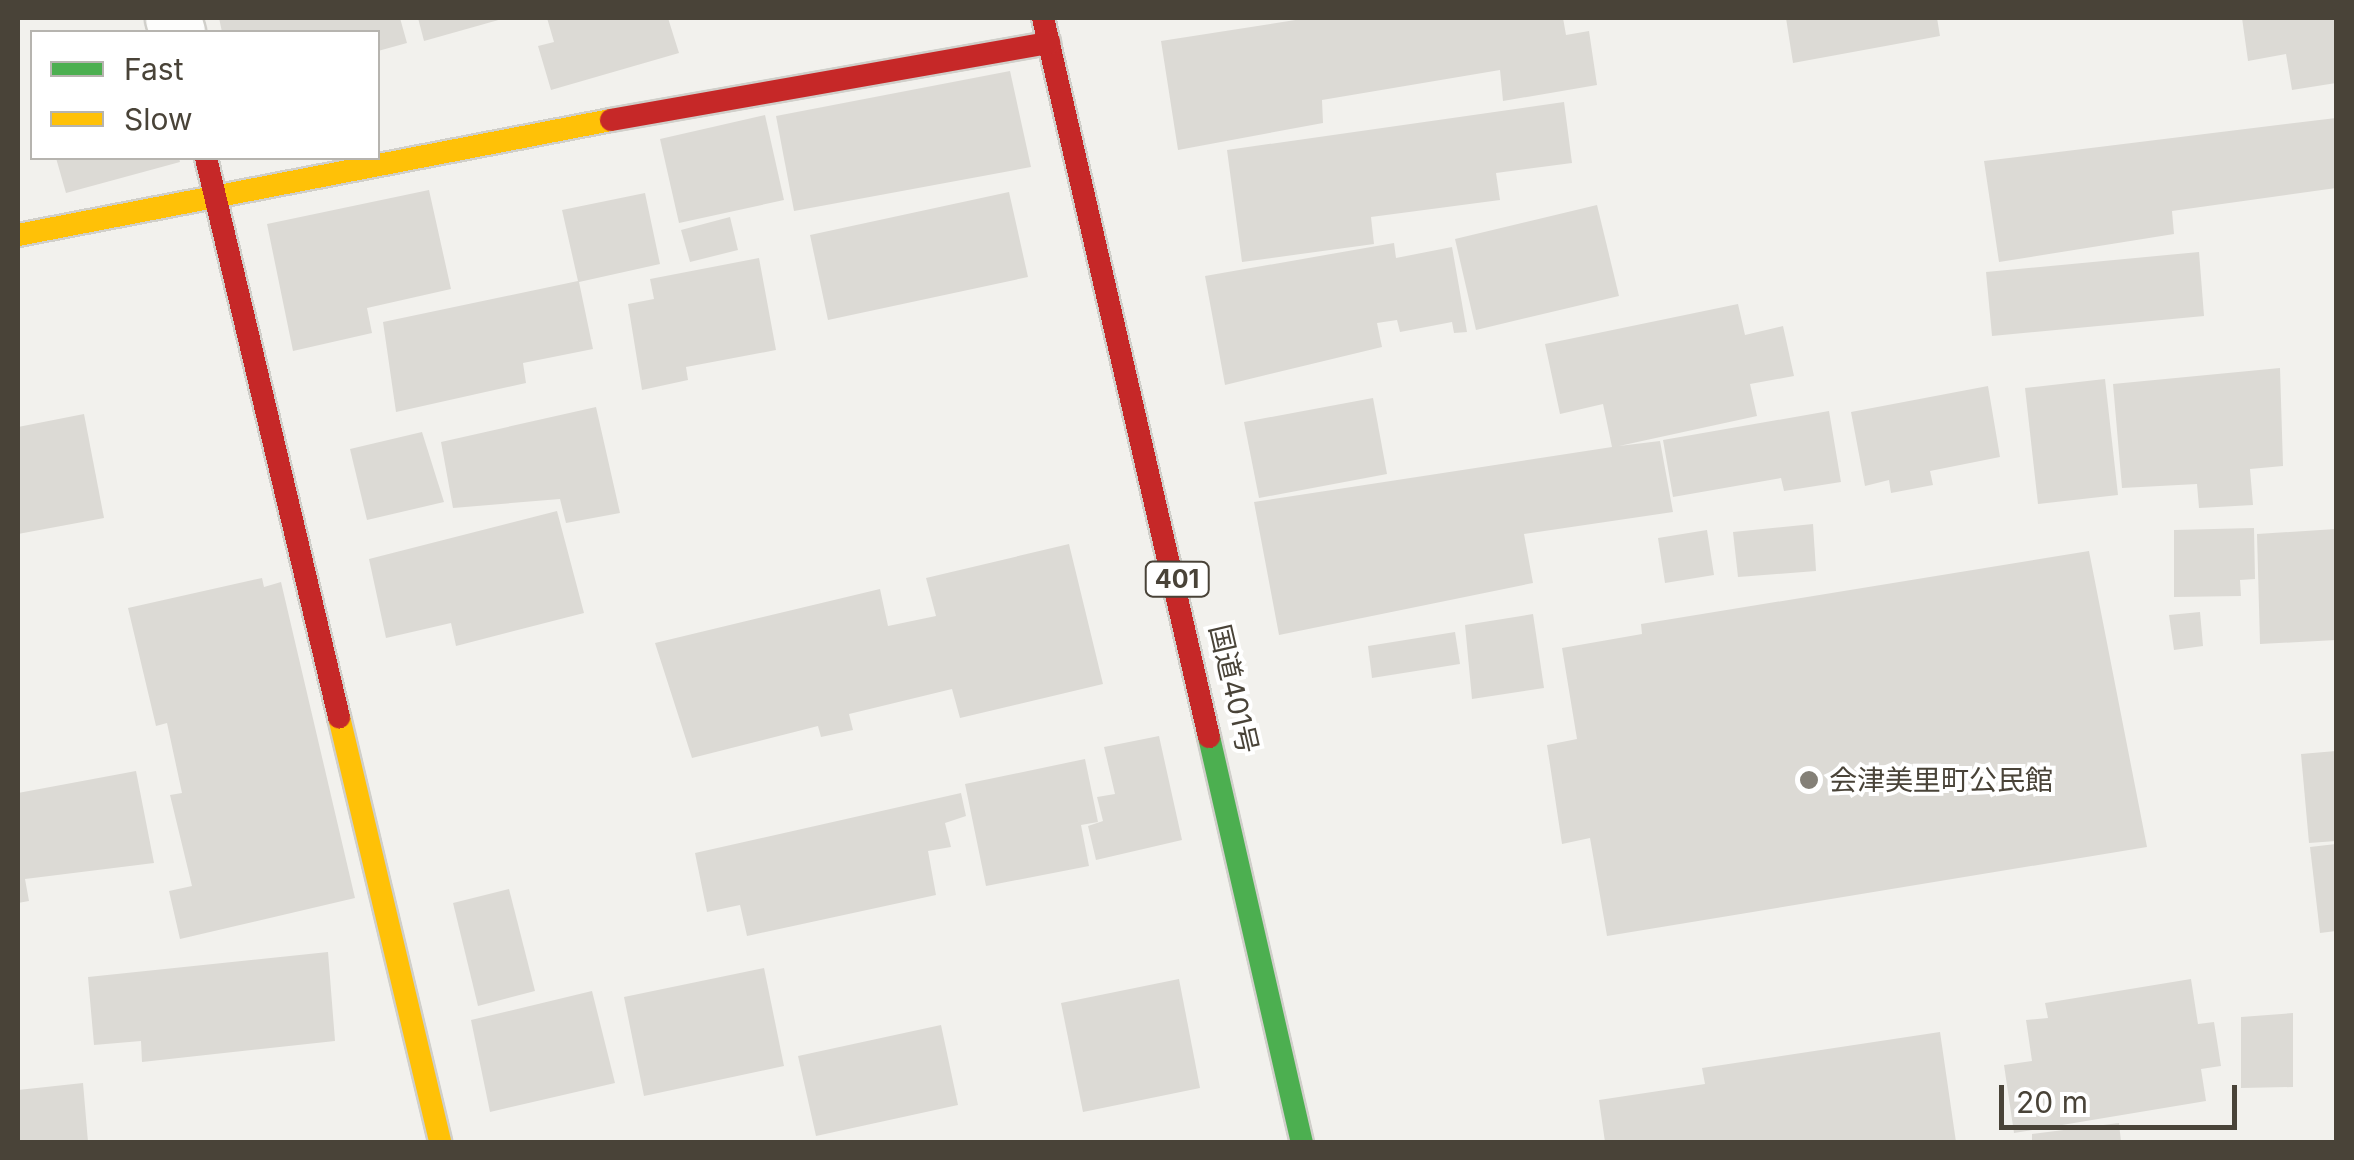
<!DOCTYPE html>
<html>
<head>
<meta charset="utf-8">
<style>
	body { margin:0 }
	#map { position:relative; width:2354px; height:1160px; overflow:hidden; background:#f2f1ed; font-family:Inter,"Noto Sans JP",sans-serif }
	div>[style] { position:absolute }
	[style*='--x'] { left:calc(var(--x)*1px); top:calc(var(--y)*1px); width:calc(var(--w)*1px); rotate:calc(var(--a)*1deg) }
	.building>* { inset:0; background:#dcdad5 }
	.roads { filter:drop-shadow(2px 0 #d0cfca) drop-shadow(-2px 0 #d0cfca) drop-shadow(0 2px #d0cfca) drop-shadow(0 -2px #d0cfca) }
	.street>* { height:55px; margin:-27.5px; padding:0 27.5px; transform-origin:27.5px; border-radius:27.5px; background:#fdfdfc }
	.fast>* { height:22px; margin:-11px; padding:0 11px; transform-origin:11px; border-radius:11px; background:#4caf50 }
	.slow>* { height:22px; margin:-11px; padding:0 11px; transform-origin:11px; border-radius:11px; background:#ffc107 }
	.jam>* { height:22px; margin:-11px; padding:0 11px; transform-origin:11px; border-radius:11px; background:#c62828 }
	.dots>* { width:28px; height:28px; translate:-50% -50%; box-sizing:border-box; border:5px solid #fff; border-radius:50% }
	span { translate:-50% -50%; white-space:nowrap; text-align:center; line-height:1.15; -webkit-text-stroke:8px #fff; paint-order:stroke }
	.shield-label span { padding:2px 8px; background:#fff; border:2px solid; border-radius:8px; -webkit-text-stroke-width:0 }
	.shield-label { font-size:25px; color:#494338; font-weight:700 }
	.street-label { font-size:28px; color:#494338 }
	.poi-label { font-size:28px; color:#494338 }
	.left { translate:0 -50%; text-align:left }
	.frame { position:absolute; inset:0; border:20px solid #494338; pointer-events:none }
	.legend { position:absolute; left:30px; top:30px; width:350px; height:130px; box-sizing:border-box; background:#fff; border:2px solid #b6b4af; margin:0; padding:12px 18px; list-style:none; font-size:30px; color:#494338 }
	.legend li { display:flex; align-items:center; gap:20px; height:50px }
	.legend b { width:50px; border:2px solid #b6b4af }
	.scale { position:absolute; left:1999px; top:1085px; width:238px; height:45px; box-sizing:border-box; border:5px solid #494338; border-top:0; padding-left:12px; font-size:30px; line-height:35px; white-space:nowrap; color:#494338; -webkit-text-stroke:8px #fff; paint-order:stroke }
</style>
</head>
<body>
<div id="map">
	<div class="building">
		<i style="clip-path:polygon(219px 18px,400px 18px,407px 43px,378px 51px,378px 32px,222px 32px)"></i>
		<i style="clip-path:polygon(418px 18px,502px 18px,502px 19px,424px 41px)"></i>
		<i style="clip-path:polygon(547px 18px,668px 18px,679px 53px,551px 90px,538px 46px,554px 42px)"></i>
		<i style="clip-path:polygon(1308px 18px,1563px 18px,1566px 35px,1589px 31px,1597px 85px,1503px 101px,1500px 70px,1322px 100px,1323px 123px,1178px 150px,1161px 41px)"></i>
		<i style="clip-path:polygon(1786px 18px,1937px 18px,1940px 36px,1793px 63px)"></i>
		<i style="clip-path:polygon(2242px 18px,2336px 18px,2336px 83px,2292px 90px,2286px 54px,2248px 61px)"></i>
		<i style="clip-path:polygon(1010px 71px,1031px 167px,794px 211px,776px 116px)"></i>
		<i style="clip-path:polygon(1564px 102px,1572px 163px,1496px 173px,1500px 200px,1371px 217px,1374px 244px,1242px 262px,1227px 150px)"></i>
		<i style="clip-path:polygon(765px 115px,784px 200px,679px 223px,660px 139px)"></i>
		<i style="clip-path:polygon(2336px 118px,2336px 188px,2172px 211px,2174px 234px,1999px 262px,1984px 161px)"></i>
		<i style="clip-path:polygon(56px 158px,179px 158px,180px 162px,66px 193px)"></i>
		<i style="clip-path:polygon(429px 190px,451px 289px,367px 308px,372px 333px,293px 351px,267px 224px)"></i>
		<i style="clip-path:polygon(1009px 192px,1028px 277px,828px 320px,810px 235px)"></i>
		<i style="clip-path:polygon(645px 193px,660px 264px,579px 282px,593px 349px,523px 363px,526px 383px,396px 412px,383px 322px,578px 281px,562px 210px)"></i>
		<i style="clip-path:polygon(1597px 205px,1619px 296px,1476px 330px,1455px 239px)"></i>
		<i style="clip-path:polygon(730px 217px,738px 250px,690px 262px,681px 230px)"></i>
		<i style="clip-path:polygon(1394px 243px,1396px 258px,1452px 247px,1467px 332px,1454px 333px,1452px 322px,1400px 332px,1397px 320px,1377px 323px,1382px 347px,1225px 385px,1205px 276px)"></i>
		<i style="clip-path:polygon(2199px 252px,2204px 316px,1992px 336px,1986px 272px)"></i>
		<i style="clip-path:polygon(759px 258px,776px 350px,686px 367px,688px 380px,642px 390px,628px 304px,654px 299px,650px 279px)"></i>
		<i style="clip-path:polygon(1738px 304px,1745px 335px,1783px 326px,1794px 376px,1750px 384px,1757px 416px,1619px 446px,1660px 441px,1673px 512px,1524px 534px,1533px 583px,1279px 635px,1254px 502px,1612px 447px,1603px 404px,1560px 414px,1545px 344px)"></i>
		<i style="clip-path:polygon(2280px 368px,2283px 466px,2250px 469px,2253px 505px,2199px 508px,2197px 484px,2122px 488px,2113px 384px)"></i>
		<i style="clip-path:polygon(2105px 379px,2118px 495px,2038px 504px,2025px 388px)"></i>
		<i style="clip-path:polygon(1988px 386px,2000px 457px,1930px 471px,1933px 485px,1891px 493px,1889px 480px,1865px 486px,1851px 412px)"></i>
		<i style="clip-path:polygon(1373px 398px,1387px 474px,1259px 498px,1244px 422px)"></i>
		<i style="clip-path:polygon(596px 407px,620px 513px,566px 523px,560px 499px,453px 508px,441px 442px)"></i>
		<i style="clip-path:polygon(1829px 411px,1841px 482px,1784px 491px,1781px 478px,1673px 497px,1663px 440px)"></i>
		<i style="clip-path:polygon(84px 414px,104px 518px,18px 534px,18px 427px)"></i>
		<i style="clip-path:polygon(422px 432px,444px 502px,367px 520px,350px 449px)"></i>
		<i style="clip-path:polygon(557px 511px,584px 613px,456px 646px,451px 623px,386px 638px,369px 559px)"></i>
		<i style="clip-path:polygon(1813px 524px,1816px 571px,1738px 577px,1733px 532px)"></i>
		<i style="clip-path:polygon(2254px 528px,2255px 579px,2240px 580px,2241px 596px,2174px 597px,2174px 530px)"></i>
		<i style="clip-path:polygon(2336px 529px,2336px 640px,2260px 644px,2257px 534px)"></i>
		<i style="clip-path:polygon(1707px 530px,1714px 575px,1665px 583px,1658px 538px)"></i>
		<i style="clip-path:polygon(1069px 544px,1103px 684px,960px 718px,952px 689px,849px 714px,853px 730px,821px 737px,818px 726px,692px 758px,655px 643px,880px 589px,888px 626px,936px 616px,926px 578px)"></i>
		<i style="clip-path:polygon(2089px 551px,2147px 847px,1607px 936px,1590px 838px,1562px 844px,1547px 745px,1577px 739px,1562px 648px,1642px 634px,1641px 624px)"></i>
		<i style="clip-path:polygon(262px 578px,264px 587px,281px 582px,355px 898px,180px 939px,169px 891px,192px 886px,170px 795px,182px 793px,167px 723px,156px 726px,128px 608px)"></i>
		<i style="clip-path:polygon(2200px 612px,2203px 646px,2174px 650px,2169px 615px)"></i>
		<i style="clip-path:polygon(1533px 614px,1544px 688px,1472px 699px,1465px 625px)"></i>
		<i style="clip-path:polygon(1455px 632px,1460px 664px,1372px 678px,1368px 646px)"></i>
		<i style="clip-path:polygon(1159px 736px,1182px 840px,1096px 860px,1088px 826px,1103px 821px,1097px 797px,1115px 794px,1104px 747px)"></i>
		<i style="clip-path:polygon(2336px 751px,2336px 841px,2309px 843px,2301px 754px)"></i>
		<i style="clip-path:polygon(1085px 759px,1098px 822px,1081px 825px,1089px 866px,986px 886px,965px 784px)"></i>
		<i style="clip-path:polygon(136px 771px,154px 863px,25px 879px,29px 901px,18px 903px,18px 793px)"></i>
		<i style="clip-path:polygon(961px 793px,966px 816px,945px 823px,951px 847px,928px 851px,936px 895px,747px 936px,740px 905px,707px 912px,695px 853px)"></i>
		<i style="clip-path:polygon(2336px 844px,2336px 931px,2320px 933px,2310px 847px)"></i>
		<i style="clip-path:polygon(509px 889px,535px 991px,478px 1006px,453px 903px)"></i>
		<i style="clip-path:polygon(328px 952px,335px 1041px,142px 1062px,141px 1041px,94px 1045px,88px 977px)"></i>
		<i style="clip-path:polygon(764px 968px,784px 1066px,644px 1096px,624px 997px)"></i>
		<i style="clip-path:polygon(1179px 979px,1200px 1088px,1083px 1112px,1061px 1003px)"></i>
		<i style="clip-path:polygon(2191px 979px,2198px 1024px,2214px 1022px,2221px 1066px,2201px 1069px,2206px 1101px,2014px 1133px,2004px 1065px,2032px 1061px,2026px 1020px,2048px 1018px,2045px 1003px)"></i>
		<i style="clip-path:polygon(592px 991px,615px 1083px,490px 1112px,471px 1020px)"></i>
		<i style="clip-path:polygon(2293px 1013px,2293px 1087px,2241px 1088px,2241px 1017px)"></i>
		<i style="clip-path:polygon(941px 1025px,958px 1105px,816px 1136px,798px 1056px)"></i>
		<i style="clip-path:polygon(1940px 1032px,1956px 1142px,1605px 1142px,1599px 1100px,1705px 1084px,1702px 1068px)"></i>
		<i style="clip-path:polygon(83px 1083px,88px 1142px,18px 1142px,18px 1090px)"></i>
		<i style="clip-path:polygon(2119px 1123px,2121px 1142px,2032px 1142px,2032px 1134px)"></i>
	</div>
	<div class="roads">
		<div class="street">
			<i style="--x:173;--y:18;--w:15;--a:74"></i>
		</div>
		<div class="fast">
			<i style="--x:1209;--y:737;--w:416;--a:77.1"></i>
		</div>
		<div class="slow">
			<i style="--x:18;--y:235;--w:604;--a:-10.98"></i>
			<i style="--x:339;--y:717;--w:437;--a:76.6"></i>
		</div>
		<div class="jam">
			<i style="--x:1043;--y:18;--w:738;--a:77"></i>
			<i style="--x:611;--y:120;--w:445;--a:-10"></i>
			<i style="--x:206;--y:158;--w:575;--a:76.62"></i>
		</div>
	</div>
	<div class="dots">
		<i style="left:1809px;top:780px;background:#848077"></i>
	</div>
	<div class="shield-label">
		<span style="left:1177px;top:579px">401</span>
	</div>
	<div class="street-label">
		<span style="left:1234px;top:689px;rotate:77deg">国道401号</span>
	</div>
	<div class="poi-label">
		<span class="left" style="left:1829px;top:780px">会津美里町公民館</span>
	</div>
	<div class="frame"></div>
	<ul class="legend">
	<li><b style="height:12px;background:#4caf50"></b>Fast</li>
	<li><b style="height:12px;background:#ffc107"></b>Slow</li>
	</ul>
	<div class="scale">20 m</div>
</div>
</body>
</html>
